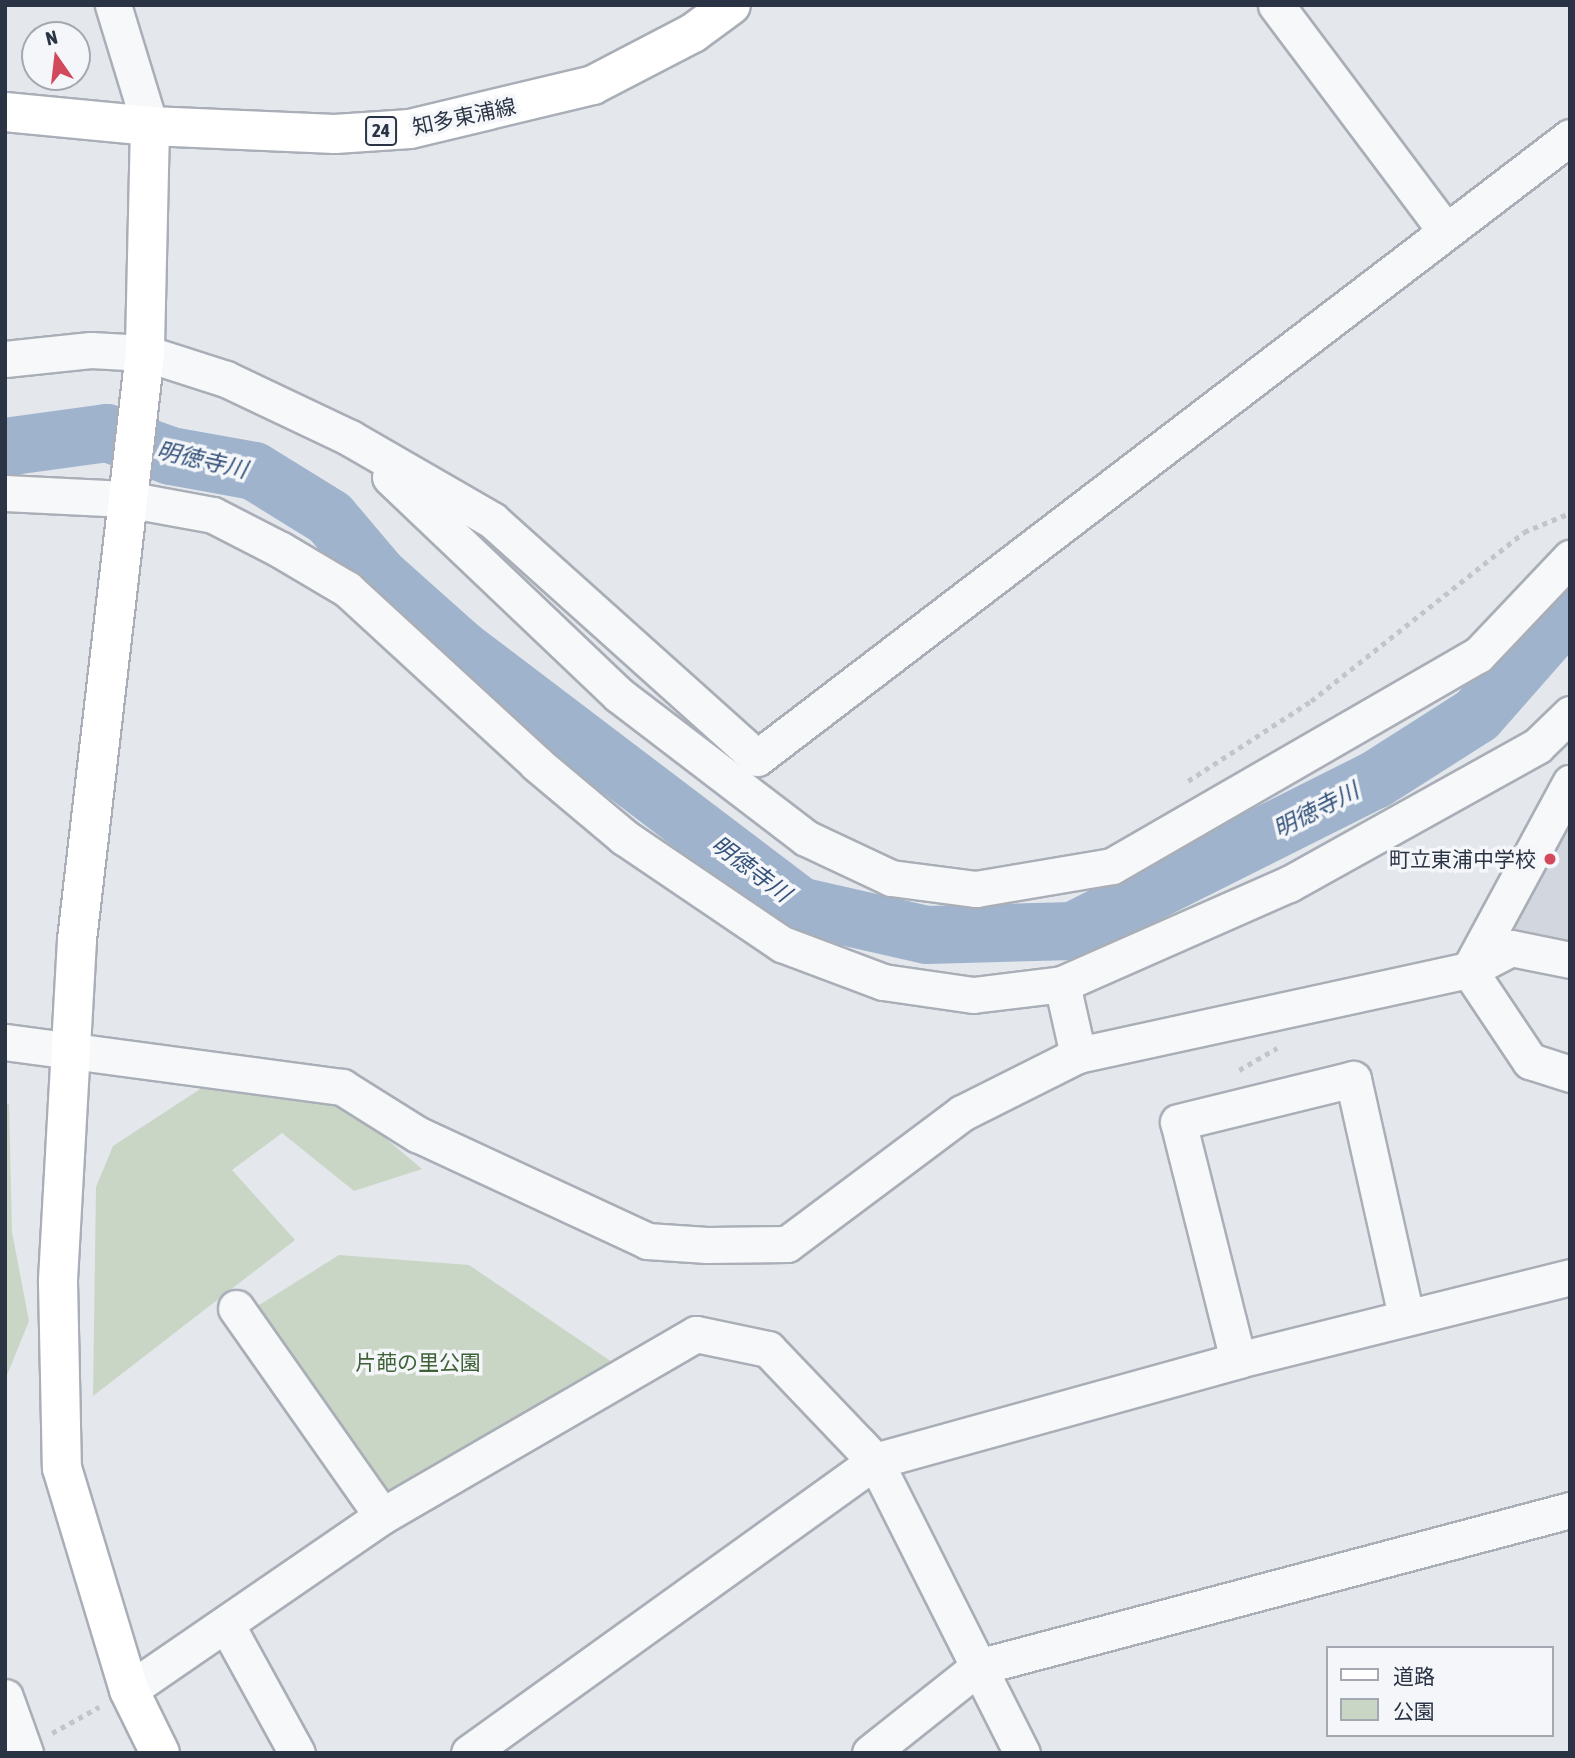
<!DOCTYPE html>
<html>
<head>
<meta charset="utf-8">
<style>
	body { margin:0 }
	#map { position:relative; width:1575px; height:1758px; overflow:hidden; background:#e4e7ec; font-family:"Asap Condensed","Noto Sans JP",sans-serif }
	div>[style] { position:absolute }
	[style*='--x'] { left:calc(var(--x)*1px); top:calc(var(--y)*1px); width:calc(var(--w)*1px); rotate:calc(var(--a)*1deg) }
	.built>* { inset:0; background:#d2d6de }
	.green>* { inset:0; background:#c9d6c5 }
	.river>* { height:58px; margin:-29px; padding:0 29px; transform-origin:29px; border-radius:29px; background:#9fb4cc }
	.path>* { height:4.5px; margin-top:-2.25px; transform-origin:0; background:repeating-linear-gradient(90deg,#c2c5cb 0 5px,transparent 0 10px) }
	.roads { filter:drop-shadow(2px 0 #a9aeb7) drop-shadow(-2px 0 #a9aeb7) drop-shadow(0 2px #a9aeb7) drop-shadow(0 -2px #a9aeb7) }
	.street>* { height:35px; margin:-17.5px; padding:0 17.5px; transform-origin:17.5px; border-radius:17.5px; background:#f7f8fa }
	.secondary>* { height:38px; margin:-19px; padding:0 19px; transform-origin:19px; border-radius:19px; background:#fff }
	.primary>* { height:38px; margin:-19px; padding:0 19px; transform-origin:19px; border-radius:19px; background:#fff }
	.dots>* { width:19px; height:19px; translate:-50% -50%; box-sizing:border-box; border:4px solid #f4f6f9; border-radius:50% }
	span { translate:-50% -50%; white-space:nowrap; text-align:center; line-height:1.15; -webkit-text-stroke:7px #f4f6f9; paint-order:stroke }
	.shield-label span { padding:2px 5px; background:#f4f6f9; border:2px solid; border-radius:5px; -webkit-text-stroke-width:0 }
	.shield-label { font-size:19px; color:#2b3445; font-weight:700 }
	.street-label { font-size:21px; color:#2b3445 }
	.poi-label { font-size:21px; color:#2b3445 }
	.right { translate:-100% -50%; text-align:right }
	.park-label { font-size:21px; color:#3f6138 }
	.water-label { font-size:23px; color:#34527a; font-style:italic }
	.frame { position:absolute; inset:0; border:7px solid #2b3445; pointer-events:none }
	.legend { position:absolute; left:1326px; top:1646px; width:228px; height:91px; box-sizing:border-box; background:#f4f6f9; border:2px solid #a4a8b1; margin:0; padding:9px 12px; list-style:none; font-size:21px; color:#2b3445 }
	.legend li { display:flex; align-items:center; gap:14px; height:35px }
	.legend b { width:35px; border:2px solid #a4a8b1 }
	.north { position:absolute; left:21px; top:21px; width:70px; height:70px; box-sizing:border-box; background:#f4f6f9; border:2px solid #a4a8b1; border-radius:50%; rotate:346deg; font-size:19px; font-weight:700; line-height:28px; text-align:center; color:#2b3445 }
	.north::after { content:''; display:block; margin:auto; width:24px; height:32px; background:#d1495b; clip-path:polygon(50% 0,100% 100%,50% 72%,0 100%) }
</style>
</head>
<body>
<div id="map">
	<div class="built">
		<i style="clip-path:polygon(1570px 783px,1570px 960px,1511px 948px,1498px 920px)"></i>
	</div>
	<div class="green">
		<i style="clip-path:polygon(217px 1078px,346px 1105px,422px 1169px,354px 1191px,282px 1133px,232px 1170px,295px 1240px,93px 1396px,96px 1187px,113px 1146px)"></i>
		<i style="clip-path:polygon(5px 1104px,9px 1104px,12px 1232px,29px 1321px,5px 1380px)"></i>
		<i style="clip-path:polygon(339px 1255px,469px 1265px,615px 1364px,391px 1495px,253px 1309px)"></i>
	</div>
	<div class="river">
		<i style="--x:5;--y:447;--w:103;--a:-7.8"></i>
		<i style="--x:107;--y:433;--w:68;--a:19.8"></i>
		<i style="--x:171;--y:456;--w:84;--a:10.2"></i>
		<i style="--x:254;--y:471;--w:89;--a:31.7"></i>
		<i style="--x:330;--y:518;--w:76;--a:49.8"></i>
		<i style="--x:379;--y:576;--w:110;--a:41.7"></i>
		<i style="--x:461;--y:649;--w:425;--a:37.2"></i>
		<i style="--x:799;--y:906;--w:131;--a:12.8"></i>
		<i style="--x:927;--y:935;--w:146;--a:-1.6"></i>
		<i style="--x:1073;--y:931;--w:338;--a:-26.6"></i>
		<i style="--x:1375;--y:780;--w:121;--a:-32.5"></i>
		<i style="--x:1477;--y:715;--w:141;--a:-48.7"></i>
	</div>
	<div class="path">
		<i style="--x:1188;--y:781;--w:147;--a:-33"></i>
		<i style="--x:1311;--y:701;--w:272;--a:-38.4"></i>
		<i style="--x:1524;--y:532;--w:50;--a:-22.4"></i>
		<i style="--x:1239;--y:1070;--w:44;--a:-30.1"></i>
		<i style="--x:52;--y:1733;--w:54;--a:-29"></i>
	</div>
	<div class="roads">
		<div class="street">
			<i style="--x:113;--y:5;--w:127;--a:73"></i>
			<i style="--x:1276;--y:5;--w:281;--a:53.1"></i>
			<i style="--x:5;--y:359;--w:86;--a:-6"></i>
			<i style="--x:91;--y:350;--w:54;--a:3.2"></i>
			<i style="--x:145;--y:353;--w:85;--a:17.8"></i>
			<i style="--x:226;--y:379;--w:137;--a:25.4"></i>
			<i style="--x:350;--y:438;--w:164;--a:30"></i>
			<i style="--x:492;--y:520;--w:356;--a:41.9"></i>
			<i style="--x:757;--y:758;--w:1023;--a:-37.37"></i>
			<i style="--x:390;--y:477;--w:316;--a:43.6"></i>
			<i style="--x:619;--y:695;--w:235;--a:37.4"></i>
			<i style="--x:806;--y:838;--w:94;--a:25.2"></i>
			<i style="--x:891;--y:878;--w:86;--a:7.4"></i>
			<i style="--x:976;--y:889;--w:138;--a:-9.6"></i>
			<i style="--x:1112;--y:866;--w:422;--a:-30"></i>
			<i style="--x:1478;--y:655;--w:134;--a:-46.5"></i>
			<i style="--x:5;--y:493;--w:121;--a:2.8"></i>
			<i style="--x:126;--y:499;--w:88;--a:10.4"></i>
			<i style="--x:213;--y:515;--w:76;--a:27.2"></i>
			<i style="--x:281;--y:550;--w:77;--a:30.6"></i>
			<i style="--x:347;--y:589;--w:258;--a:42.6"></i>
			<i style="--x:537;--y:764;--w:114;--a:40"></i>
			<i style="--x:624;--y:837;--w:191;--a:34.1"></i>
			<i style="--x:782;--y:944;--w:108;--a:20.6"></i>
			<i style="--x:883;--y:982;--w:91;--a:8.2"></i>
			<i style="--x:973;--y:995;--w:90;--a:-7"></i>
			<i style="--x:1062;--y:984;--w:248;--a:-23.8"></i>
			<i style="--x:1289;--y:884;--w:284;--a:-29.1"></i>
			<i style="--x:1537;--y:746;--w:46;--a:-44.1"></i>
			<i style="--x:1469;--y:970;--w:213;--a:-61.6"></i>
			<i style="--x:1469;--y:970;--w:110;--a:56.2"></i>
			<i style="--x:1530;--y:1061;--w:42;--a:18"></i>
			<i style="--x:1062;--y:984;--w:73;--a:77.3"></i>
			<i style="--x:1078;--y:1055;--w:400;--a:-12.3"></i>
			<i style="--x:1469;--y:970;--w:47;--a:-27.6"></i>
			<i style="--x:1511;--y:948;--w:60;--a:11.5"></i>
			<i style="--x:5;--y:1042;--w:340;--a:7.6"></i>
			<i style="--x:342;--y:1087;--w:89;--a:32.1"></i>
			<i style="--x:417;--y:1134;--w:254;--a:24.9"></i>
			<i style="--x:647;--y:1241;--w:60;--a:3.8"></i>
			<i style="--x:707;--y:1245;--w:80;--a:-0.7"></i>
			<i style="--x:787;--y:1244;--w:219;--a:-36.8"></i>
			<i style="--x:962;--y:1113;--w:130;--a:-26.6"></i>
			<i style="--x:236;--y:1308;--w:254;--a:54.9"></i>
			<i style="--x:1238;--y:1360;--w:245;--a:-104.1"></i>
			<i style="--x:1178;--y:1122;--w:180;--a:-13.8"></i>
			<i style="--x:1353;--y:1079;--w:244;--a:77.4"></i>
			<i style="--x:226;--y:1624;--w:147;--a:61.2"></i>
			<i style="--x:129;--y:1690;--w:307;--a:-34.5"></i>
			<i style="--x:382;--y:1516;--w:363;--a:-30.1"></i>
			<i style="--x:696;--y:1334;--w:74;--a:11.8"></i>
			<i style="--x:768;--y:1349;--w:155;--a:46.3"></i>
			<i style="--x:875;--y:1461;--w:327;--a:63.3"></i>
			<i style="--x:5;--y:1697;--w:59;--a:70.3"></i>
			<i style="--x:469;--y:1753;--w:500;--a:-35.72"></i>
			<i style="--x:875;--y:1461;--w:377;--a:-15.5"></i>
			<i style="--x:1238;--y:1360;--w:342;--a:-14"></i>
			<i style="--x:870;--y:1753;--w:138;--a:-38.5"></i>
			<i style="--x:978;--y:1667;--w:612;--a:-14.85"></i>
		</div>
		<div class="secondary">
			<i style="--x:150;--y:126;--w:227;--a:91.3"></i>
			<i style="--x:145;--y:353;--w:591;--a:96.61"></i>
			<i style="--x:77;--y:940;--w:343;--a:93.2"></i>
			<i style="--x:58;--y:1282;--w:186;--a:88.8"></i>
			<i style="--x:62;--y:1468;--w:232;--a:73.2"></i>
			<i style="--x:129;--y:1690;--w:70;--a:63.8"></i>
		</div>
		<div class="primary">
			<i style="--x:5;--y:112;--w:146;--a:5.5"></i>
			<i style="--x:150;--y:126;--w:185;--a:2.5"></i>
			<i style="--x:335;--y:134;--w:75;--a:-3.8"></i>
			<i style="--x:410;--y:129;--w:188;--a:-13.5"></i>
			<i style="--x:593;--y:85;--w:113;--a:-27.5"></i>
			<i style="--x:693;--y:33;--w:47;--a:-36.4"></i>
		</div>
	</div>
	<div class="dots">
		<i style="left:1550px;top:859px;background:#d1495b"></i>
	</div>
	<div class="shield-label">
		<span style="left:381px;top:131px">24</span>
	</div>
	<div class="street-label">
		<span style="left:464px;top:116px;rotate:-12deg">知多東浦線</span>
	</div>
	<div class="poi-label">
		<span class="right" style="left:1536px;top:859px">町立東浦中学校</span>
	</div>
	<div class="park-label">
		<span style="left:418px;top:1362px">片葩の里公園</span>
	</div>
	<div class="water-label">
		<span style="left:202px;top:460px;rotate:13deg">明徳寺川</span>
		<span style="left:1316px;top:810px;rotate:-27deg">明徳寺川</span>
		<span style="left:751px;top:869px;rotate:37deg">明徳寺川</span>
	</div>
	<div class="frame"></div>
	<ul class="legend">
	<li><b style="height:9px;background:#fff"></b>道路</li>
	<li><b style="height:19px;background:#c9d6c5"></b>公園</li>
	</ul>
	<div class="north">N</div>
</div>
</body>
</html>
